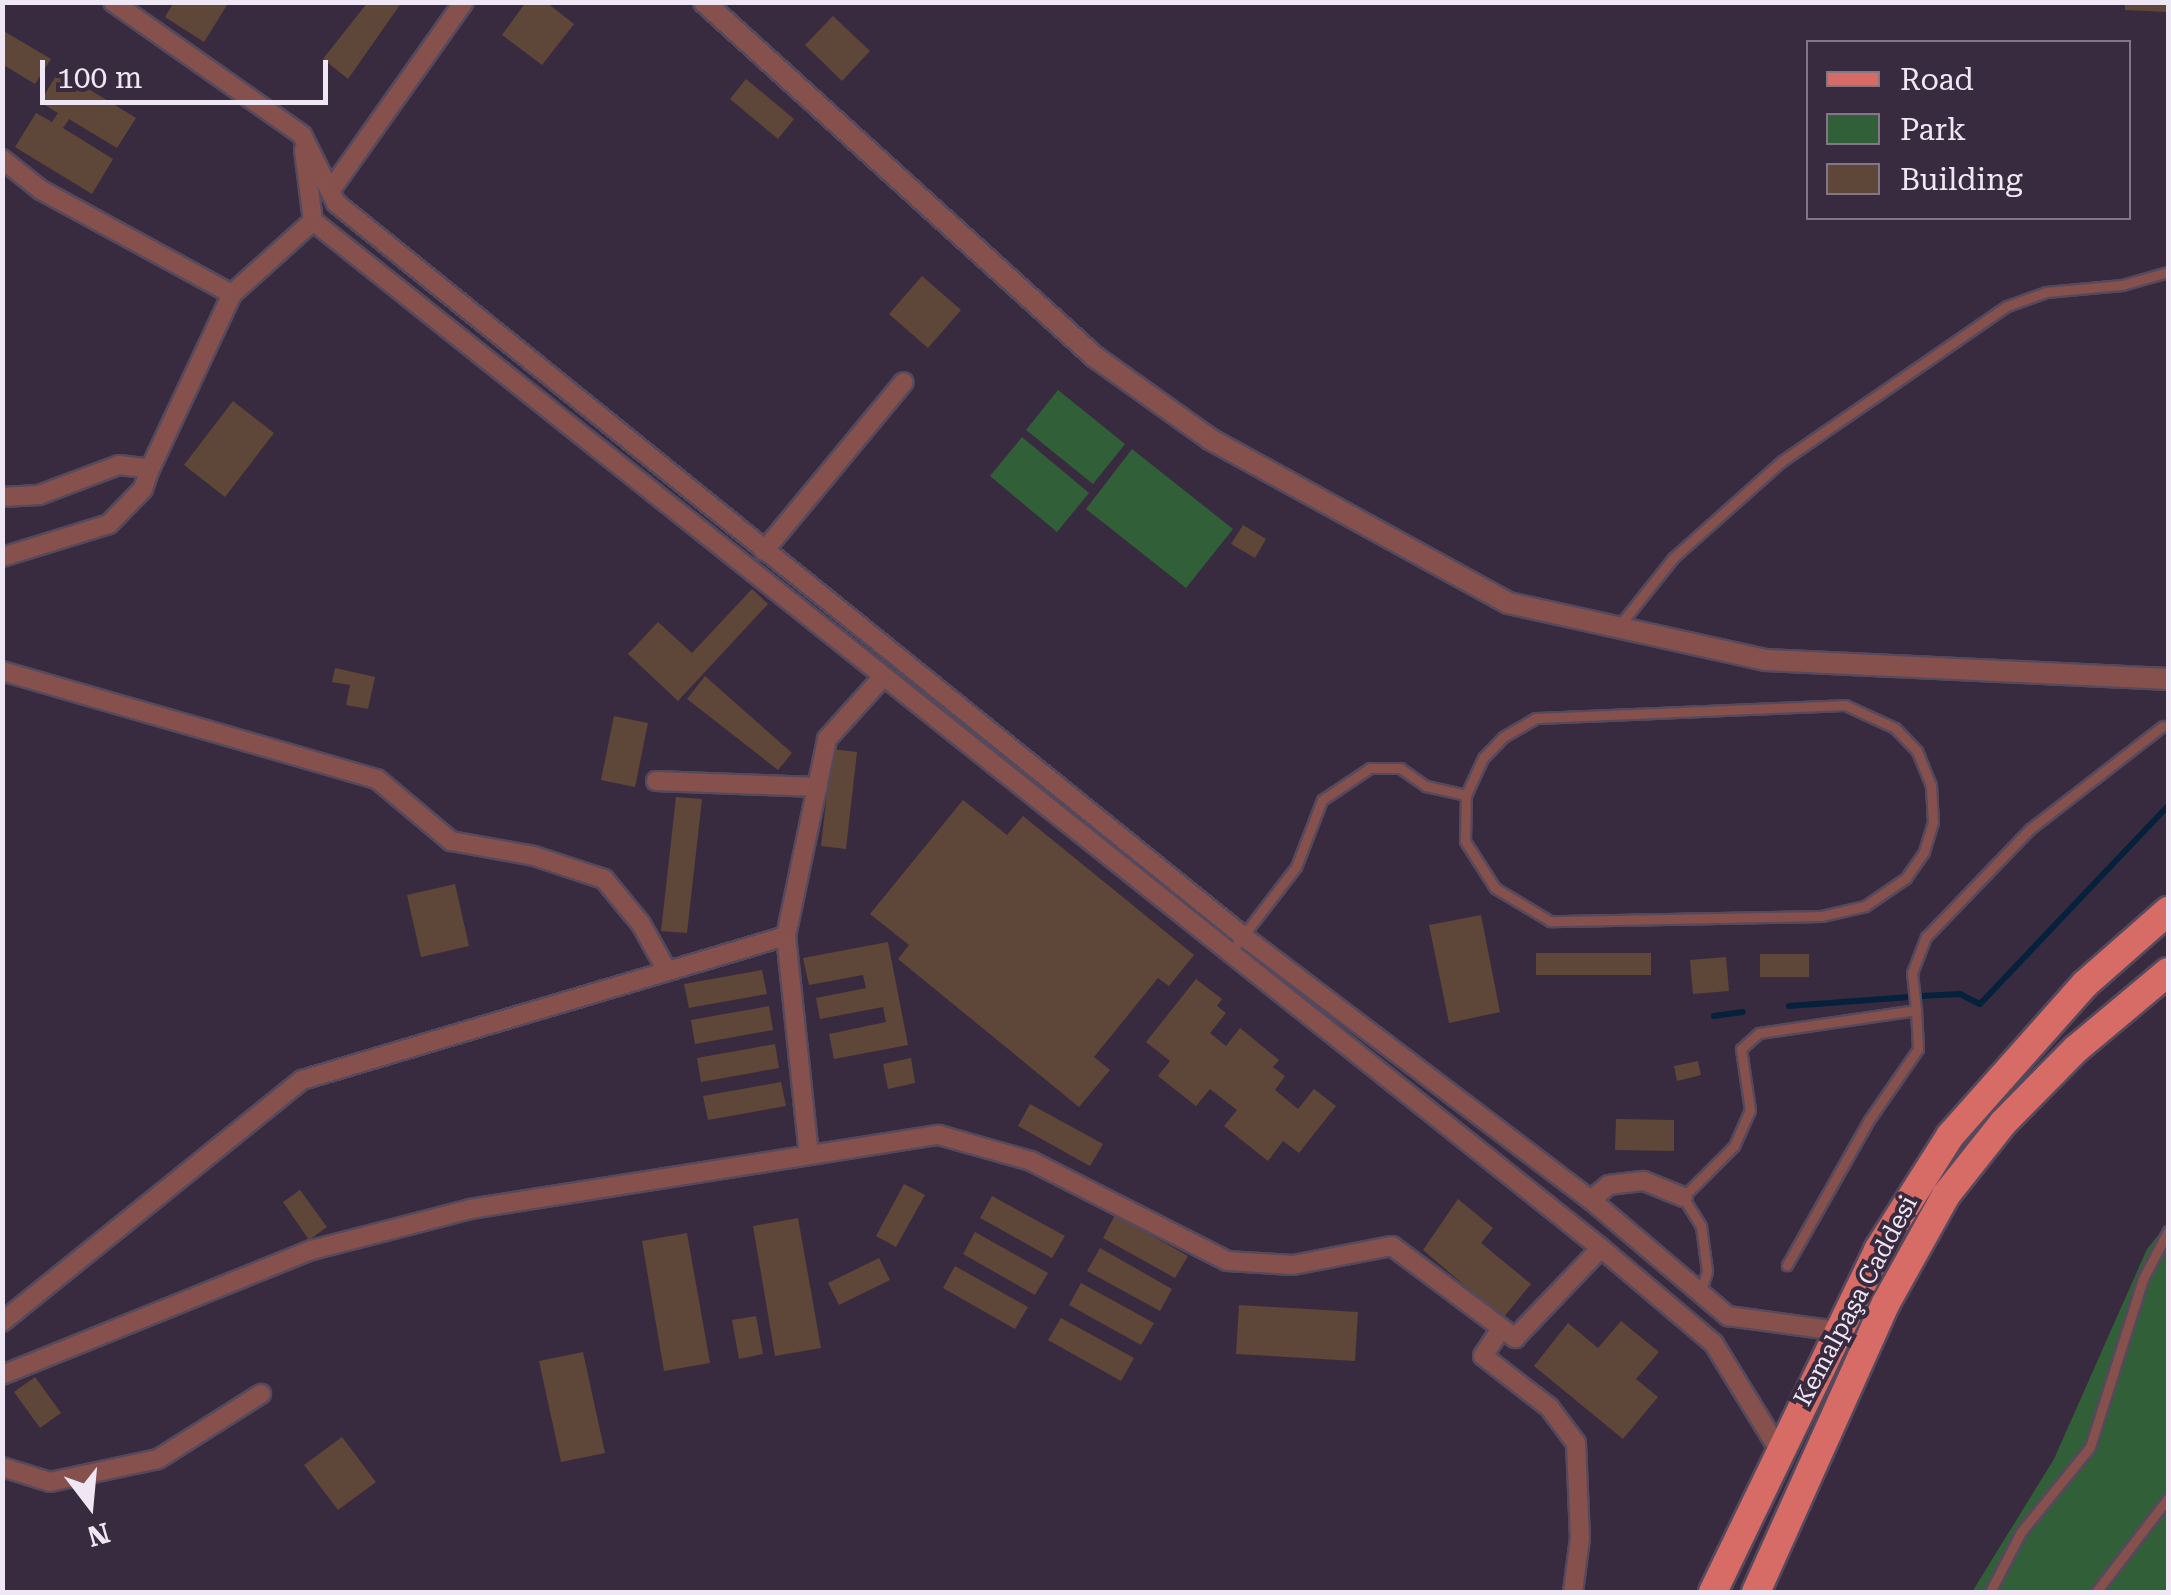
<!DOCTYPE html>
<html>
<head>
<meta charset="utf-8">
<style>
	body { margin:0 }
	#map { position:relative; width:2171px; height:1595px; overflow:hidden; background:#392b3f; font-family:"Roboto Serif",serif }
	div>[style] { position:absolute }
	[style*='--x'] { left:calc(var(--x)*1px); top:calc(var(--y)*1px); width:calc(var(--w)*1px); rotate:calc(var(--a)*1deg) }
	.green>* { inset:0; background:#305f38 }
	.stream>* { height:6px; margin:-3px; padding:0 3px; transform-origin:3px; border-radius:3px; background:#06213c }
	.building>* { inset:0; background:#5e4638 }
	.roads { filter:drop-shadow(2px 0 #56495c) drop-shadow(-2px 0 #56495c) drop-shadow(0 2px #56495c) drop-shadow(0 -2px #56495c) }
	.service>* { height:9px; margin:-4.5px; padding:0 4.5px; transform-origin:4.5px; border-radius:4.5px; background:#86514d }
	.minor>* { height:18px; margin:-9px; padding:0 9px; transform-origin:9px; border-radius:9px; background:#86514d }
	.tertiary>* { height:20px; margin:-10px; padding:0 10px; transform-origin:10px; border-radius:10px; background:#86514d }
	.primary>* { height:28px; margin:-14px; padding:0 14px; transform-origin:14px; border-radius:14px; background:#d76b66 }
	span { translate:-50% -50%; white-space:nowrap; text-align:center; line-height:1.15; -webkit-text-stroke:8px #392b3f; paint-order:stroke }
	.street-label { font-size:25px; color:#f0e7f4 }
	.frame { position:absolute; inset:0; border:5px solid #f0e7f4; pointer-events:none }
	.legend { position:absolute; left:1806px; top:40px; width:325px; height:180px; box-sizing:border-box; background:#392b3f; border:2px solid #827687; margin:0; padding:12px 18px; list-style:none; font-size:30px; color:#f0e7f4 }
	.legend li { display:flex; align-items:center; gap:20px; height:50px }
	.legend b { width:50px; border:2px solid #827687 }
	.north { position:absolute; left:40px; top:1455px; width:100px; height:100px; -webkit-text-stroke:8px #392b3f; paint-order:stroke; rotate:164deg; font-size:28px; font-weight:700; line-height:40px; text-align:center; color:#f0e7f4 }
	.north::after { content:''; display:block; margin:auto; width:35px; height:45px; background:#f0e7f4; clip-path:polygon(50% 0,100% 100%,50% 72%,0 100%) }
	.scale { position:absolute; left:40px; top:60px; width:288px; height:45px; box-sizing:border-box; border:5px solid #f0e7f4; border-top:0; padding-left:12px; font-size:30px; line-height:35px; white-space:nowrap; color:#f0e7f4; -webkit-text-stroke:8px #392b3f; paint-order:stroke }
</style>
</head>
<body>
<div id="map">
	<div class="green">
		<i style="clip-path:polygon(1058px 390px,1125px 444px,1093px 484px,1026px 430px)"></i>
		<i style="clip-path:polygon(1022px 437px,1089px 493px,1057px 532px,990px 476px)"></i>
		<i style="clip-path:polygon(1132px 449px,1233px 529px,1186px 588px,1086px 509px)"></i>
		<i style="clip-path:polygon(2168px 1223px,2168px 1592px,1972px 1592px,2054px 1459px,2147px 1249px)"></i>
	</div>
	<div class="stream">
		<i style="--x:1921;--y:996;--w:39;--a:-3"></i>
		<i style="--x:1960;--y:994;--w:22;--a:27"></i>
		<i style="--x:1980;--y:1004;--w:273;--a:-46.5"></i>
		<i style="--x:1789;--y:1006;--w:121;--a:-4.3"></i>
		<i style="--x:1714;--y:1016;--w:29;--a:-8"></i>
	</div>
	<div class="building">
		<i style="clip-path:polygon(174px 2px,229px 2px,204px 42px,165px 17px)"></i>
		<i style="clip-path:polygon(368px 2px,402px 2px,348px 79px,323px 59px)"></i>
		<i style="clip-path:polygon(526px 2px,546px 2px,574px 24px,542px 65px,502px 35px)"></i>
		<i style="clip-path:polygon(2125px 2px,2168px 2px,2168px 12px,2125px 10px)"></i>
		<i style="clip-path:polygon(833px 16px,870px 51px,842px 81px,805px 45px)"></i>
		<i style="clip-path:polygon(2px 30px,51px 59px,35px 84px,2px 64px)"></i>
		<i style="clip-path:polygon(59px 71px,136px 118px,117px 148px,69px 119px,63px 128px,113px 159px,92px 194px,15px 147px,36px 113px,52px 122px,58px 113px,40px 102px)"></i>
		<i style="clip-path:polygon(746px 79px,794px 119px,778px 139px,730px 99px)"></i>
		<i style="clip-path:polygon(922px 276px,961px 310px,928px 348px,889px 314px)"></i>
		<i style="clip-path:polygon(233px 401px,274px 433px,225px 497px,184px 465px)"></i>
		<i style="clip-path:polygon(1243px 525px,1266px 539px,1255px 558px,1231px 544px)"></i>
		<i style="clip-path:polygon(752px 589px,768px 604px,678px 701px,628px 654px,658px 622px,692px 653px)"></i>
		<i style="clip-path:polygon(335px 668px,375px 677px,368px 709px,346px 705px,350px 685px,332px 682px)"></i>
		<i style="clip-path:polygon(705px 676px,792px 753px,778px 770px,687px 699px)"></i>
		<i style="clip-path:polygon(614px 716px,648px 723px,635px 787px,601px 780px)"></i>
		<i style="clip-path:polygon(832px 749px,857px 752px,846px 849px,821px 846px)"></i>
		<i style="clip-path:polygon(676px 797px,702px 799px,687px 933px,661px 931px)"></i>
		<i style="clip-path:polygon(963px 800px,1007px 835px,1023px 816px,1194px 955px,1169px 986px,1158px 978px,1094px 1057px,1110px 1070px,1079px 1107px,898px 959px,909px 945px,870px 914px)"></i>
		<i style="clip-path:polygon(455px 884px,469px 946px,421px 957px,407px 895px)"></i>
		<i style="clip-path:polygon(1481px 915px,1500px 1012px,1449px 1023px,1429px 925px)"></i>
		<i style="clip-path:polygon(888px 942px,908px 1045px,834px 1059px,829px 1034px,886px 1022px,883px 1007px,820px 1019px,816px 998px,866px 988px,863px 975px,809px 985px,803px 958px)"></i>
		<i style="clip-path:polygon(1536px 953px,1651px 953px,1651px 975px,1536px 975px)"></i>
		<i style="clip-path:polygon(1760px 954px,1809px 954px,1809px 977px,1760px 977px)"></i>
		<i style="clip-path:polygon(1726px 957px,1729px 991px,1693px 994px,1690px 960px)"></i>
		<i style="clip-path:polygon(762px 970px,767px 994px,689px 1008px,684px 984px)"></i>
		<i style="clip-path:polygon(1196px 979px,1222px 999px,1217px 1006px,1226px 1013px,1210px 1033px,1226px 1046px,1240px 1028px,1279px 1060px,1273px 1067px,1285px 1076px,1275px 1090px,1298px 1109px,1314px 1089px,1336px 1106px,1299px 1153px,1283px 1141px,1268px 1161px,1224px 1126px,1237px 1110px,1210px 1089px,1196px 1106px,1158px 1076px,1170px 1061px,1146px 1042px)"></i>
		<i style="clip-path:polygon(769px 1006px,773px 1030px,695px 1044px,691px 1020px)"></i>
		<i style="clip-path:polygon(775px 1044px,779px 1068px,701px 1082px,697px 1058px)"></i>
		<i style="clip-path:polygon(911px 1058px,915px 1083px,888px 1089px,883px 1064px)"></i>
		<i style="clip-path:polygon(1698px 1061px,1701px 1075px,1677px 1081px,1674px 1066px)"></i>
		<i style="clip-path:polygon(781px 1082px,786px 1106px,708px 1120px,703px 1096px)"></i>
		<i style="clip-path:polygon(1030px 1104px,1103px 1144px,1090px 1166px,1018px 1126px)"></i>
		<i style="clip-path:polygon(1616px 1119px,1674px 1120px,1674px 1151px,1615px 1150px)"></i>
		<i style="clip-path:polygon(904px 1184px,925px 1195px,896px 1247px,876px 1236px)"></i>
		<i style="clip-path:polygon(300px 1190px,327px 1227px,309px 1240px,283px 1202px)"></i>
		<i style="clip-path:polygon(992px 1196px,1065px 1236px,1052px 1258px,980px 1218px)"></i>
		<i style="clip-path:polygon(1458px 1199px,1493px 1228px,1481px 1243px,1531px 1284px,1503px 1318px,1423px 1250px)"></i>
		<i style="clip-path:polygon(1115px 1215px,1188px 1256px,1175px 1278px,1103px 1238px)"></i>
		<i style="clip-path:polygon(798px 1218px,821px 1348px,775px 1356px,753px 1226px)"></i>
		<i style="clip-path:polygon(975px 1232px,1048px 1273px,1035px 1295px,963px 1254px)"></i>
		<i style="clip-path:polygon(687px 1233px,710px 1363px,664px 1371px,642px 1241px)"></i>
		<i style="clip-path:polygon(1100px 1248px,1172px 1289px,1160px 1311px,1087px 1271px)"></i>
		<i style="clip-path:polygon(879px 1258px,890px 1280px,839px 1305px,828px 1283px)"></i>
		<i style="clip-path:polygon(955px 1266px,1028px 1307px,1015px 1329px,943px 1288px)"></i>
		<i style="clip-path:polygon(1081px 1283px,1154px 1323px,1141px 1345px,1069px 1305px)"></i>
		<i style="clip-path:polygon(1239px 1305px,1358px 1312px,1355px 1361px,1236px 1354px)"></i>
		<i style="clip-path:polygon(756px 1316px,763px 1354px,739px 1359px,732px 1320px)"></i>
		<i style="clip-path:polygon(1061px 1318px,1134px 1358px,1121px 1381px,1048px 1340px)"></i>
		<i style="clip-path:polygon(1621px 1321px,1659px 1352px,1636px 1379px,1658px 1397px,1623px 1439px,1534px 1366px,1568px 1323px,1598px 1348px)"></i>
		<i style="clip-path:polygon(583px 1352px,605px 1453px,561px 1462px,539px 1361px)"></i>
		<i style="clip-path:polygon(35px 1377px,61px 1413px,40px 1428px,14px 1392px)"></i>
		<i style="clip-path:polygon(342px 1437px,376px 1482px,338px 1510px,304px 1465px)"></i>
	</div>
	<div class="roads">
		<div class="service">
			<i style="--x:1619;--y:626;--w:87;--a:-51.5"></i>
			<i style="--x:1673;--y:558;--w:146;--a:-41.7"></i>
			<i style="--x:1782;--y:461;--w:273;--a:-34.6"></i>
			<i style="--x:2007;--y:306;--w:41;--a:-19.7"></i>
			<i style="--x:2046;--y:292;--w:76;--a:-5.3"></i>
			<i style="--x:2122;--y:285;--w:48;--a:-15.8"></i>
			<i style="--x:1845;--y:705;--w:55;--a:24.7"></i>
			<i style="--x:1895;--y:728;--w:32;--a:46"></i>
			<i style="--x:1917;--y:751;--w:37;--a:68"></i>
			<i style="--x:1931;--y:785;--w:37;--a:87"></i>
			<i style="--x:1933;--y:822;--w:31;--a:107"></i>
			<i style="--x:1924;--y:852;--w:32;--a:125"></i>
			<i style="--x:1906;--y:878;--w:50;--a:145.7"></i>
			<i style="--x:1865;--y:906;--w:44;--a:166.9"></i>
			<i style="--x:1822;--y:916;--w:272;--a:178.9"></i>
			<i style="--x:1550;--y:921;--w:64;--a:-149"></i>
			<i style="--x:1495;--y:888;--w:56;--a:-122.6"></i>
			<i style="--x:1465;--y:841;--w:46;--a:-88.8"></i>
			<i style="--x:1466;--y:795;--w:41;--a:-65.3"></i>
			<i style="--x:1483;--y:758;--w:29;--a:-46"></i>
			<i style="--x:1503;--y:737;--w:38;--a:-30"></i>
			<i style="--x:1536;--y:718;--w:309;--a:-2.4"></i>
			<i style="--x:1229;--y:954;--w:110;--a:-52.4"></i>
			<i style="--x:1296;--y:867;--w:72;--a:-68.8"></i>
			<i style="--x:1322;--y:800;--w:58;--a:-33.7"></i>
			<i style="--x:1370;--y:768;--w:30;--a:0"></i>
			<i style="--x:1400;--y:768;--w:32;--a:35"></i>
			<i style="--x:1426;--y:786;--w:41;--a:12.7"></i>
			<i style="--x:1916;--y:1010;--w:37;--a:-96"></i>
			<i style="--x:1912;--y:973;--w:39;--a:-69"></i>
			<i style="--x:1926;--y:937;--w:150;--a:-46.1"></i>
			<i style="--x:2030;--y:829;--w:168;--a:-37.8"></i>
			<i style="--x:1701;--y:1290;--w:20;--a:-72"></i>
			<i style="--x:1707;--y:1271;--w:45;--a:-97.6"></i>
			<i style="--x:1701;--y:1226;--w:34;--a:-122"></i>
			<i style="--x:1683;--y:1197;--w:72;--a:-45"></i>
			<i style="--x:1734;--y:1146;--w:39;--a:-66"></i>
			<i style="--x:1750;--y:1110;--w:62;--a:-98.4"></i>
			<i style="--x:1741;--y:1049;--w:24;--a:-42"></i>
			<i style="--x:1759;--y:1033;--w:159;--a:-8.3"></i>
			<i style="--x:1916;--y:1010;--w:39;--a:87"></i>
			<i style="--x:1918;--y:1049;--w:86;--a:124.6"></i>
			<i style="--x:1869;--y:1120;--w:167;--a:119.5"></i>
			<i style="--x:1990;--y:1592;--w:68;--a:-62.7"></i>
			<i style="--x:2021;--y:1532;--w:109;--a:-50.9"></i>
			<i style="--x:2090;--y:1447;--w:176;--a:-72.5"></i>
			<i style="--x:2143;--y:1279;--w:54;--a:-62.5"></i>
			<i style="--x:2096;--y:1592;--w:118;--a:-52.5"></i>
		</div>
		<div class="minor">
			<i style="--x:113;--y:2;--w:231;--a:35.1"></i>
			<i style="--x:302;--y:135;--w:76;--a:63.4"></i>
			<i style="--x:336;--y:203;--w:1166;--a:38.94"></i>
			<i style="--x:1243;--y:936;--w:437;--a:37.2"></i>
			<i style="--x:1591;--y:1200;--w:180;--a:40.3"></i>
			<i style="--x:1728;--y:1316;--w:110;--a:7.8"></i>
			<i style="--x:304;--y:150;--w:72;--a:82.8"></i>
			<i style="--x:313;--y:221;--w:1647;--a:38.57"></i>
			<i style="--x:1601;--y:1248;--w:148;--a:40.3"></i>
			<i style="--x:1714;--y:1344;--w:122;--a:58.4"></i>
			<i style="--x:2;--y:159;--w:50;--a:38.5"></i>
			<i style="--x:41;--y:190;--w:217;--a:28.6"></i>
			<i style="--x:330;--y:191;--w:232;--a:-54.7"></i>
			<i style="--x:2;--y:497;--w:37;--a:-3"></i>
			<i style="--x:39;--y:495;--w:85;--a:-20.6"></i>
			<i style="--x:119;--y:465;--w:31;--a:7"></i>
			<i style="--x:150;--y:469;--w:193;--a:-64.9"></i>
			<i style="--x:232;--y:294;--w:109;--a:-42"></i>
			<i style="--x:764;--y:551;--w:219;--a:-50.4"></i>
			<i style="--x:2;--y:557;--w:112;--a:-17.1"></i>
			<i style="--x:109;--y:524;--w:49;--a:-45.8"></i>
			<i style="--x:143;--y:489;--w:21;--a:-71"></i>
			<i style="--x:2;--y:671;--w:390;--a:16.1"></i>
			<i style="--x:377;--y:779;--w:97;--a:40"></i>
			<i style="--x:451;--y:841;--w:84;--a:10.2"></i>
			<i style="--x:534;--y:856;--w:74;--a:18.2"></i>
			<i style="--x:604;--y:879;--w:58;--a:50.6"></i>
			<i style="--x:641;--y:924;--w:54;--a:61"></i>
			<i style="--x:656;--y:781;--w:162;--a:2.1"></i>
			<i style="--x:786;--y:936;--w:219;--a:84"></i>
			<i style="--x:1591;--y:1200;--w:23;--a:-40"></i>
			<i style="--x:1609;--y:1185;--w:35;--a:-7"></i>
			<i style="--x:1644;--y:1181;--w:42;--a:22.3"></i>
			<i style="--x:2;--y:1322;--w:385;--a:-38.9"></i>
			<i style="--x:302;--y:1080;--w:505;--a:-16.57"></i>
			<i style="--x:786;--y:936;--w:201;--a:-78.2"></i>
			<i style="--x:827;--y:739;--w:82;--a:-48"></i>
			<i style="--x:1501;--y:1329;--w:32;--a:124"></i>
			<i style="--x:1483;--y:1356;--w:83;--a:37.7"></i>
			<i style="--x:1549;--y:1407;--w:45;--a:53.1"></i>
			<i style="--x:1576;--y:1443;--w:95;--a:87.6"></i>
			<i style="--x:1580;--y:1538;--w:54;--a:97.4"></i>
			<i style="--x:2;--y:1375;--w:334;--a:-22"></i>
			<i style="--x:312;--y:1250;--w:163;--a:-14.5"></i>
			<i style="--x:470;--y:1209;--w:475;--a:-9"></i>
			<i style="--x:939;--y:1135;--w:96;--a:15.8"></i>
			<i style="--x:1031;--y:1161;--w:220;--a:27"></i>
			<i style="--x:1227;--y:1261;--w:66;--a:3.5"></i>
			<i style="--x:1293;--y:1265;--w:101;--a:-10.9"></i>
			<i style="--x:1392;--y:1246;--w:154;--a:36.8"></i>
			<i style="--x:1515;--y:1338;--w:124;--a:-46.3"></i>
			<i style="--x:2;--y:1467;--w:50;--a:17.4"></i>
			<i style="--x:50;--y:1482;--w:110;--a:-12"></i>
			<i style="--x:158;--y:1459;--w:122;--a:-32.3"></i>
		</div>
		<div class="tertiary">
			<i style="--x:704;--y:2;--w:528;--a:42.24"></i>
			<i style="--x:1095;--y:357;--w:141;--a:35.5"></i>
			<i style="--x:1210;--y:439;--w:340;--a:28.8"></i>
			<i style="--x:1508;--y:603;--w:263;--a:12.5"></i>
			<i style="--x:1765;--y:660;--w:403;--a:2.7"></i>
		</div>
		<div class="primary">
			<i style="--x:1713;--y:1592;--w:380;--a:-64.2"></i>
			<i style="--x:1878;--y:1250;--w:135;--a:-57.7"></i>
			<i style="--x:1950;--y:1136;--w:203;--a:-48.4"></i>
			<i style="--x:2085;--y:984;--w:111;--a:-41.3"></i>
			<i style="--x:1756;--y:1592;--w:317;--a:-65.8"></i>
			<i style="--x:1886;--y:1303;--w:124;--a:-60.9"></i>
			<i style="--x:1946;--y:1195;--w:92;--a:-51.6"></i>
			<i style="--x:2003;--y:1123;--w:104;--a:-45.4"></i>
			<i style="--x:2076;--y:1049;--w:120;--a:-39.9"></i>
		</div>
	</div>
	<div class="street-label">
		<span style="left:1856px;top:1301px;rotate:-62deg">Kemalpaşa Caddesi</span>
	</div>
	<div class="frame"></div>
	<ul class="legend">
	<li><b style="height:12px;background:#d76b66"></b>Road</li>
	<li><b style="height:28px;background:#305f38"></b>Park</li>
	<li><b style="height:28px;background:#5e4638"></b>Building</li>
	</ul>
	<div class="north">N</div>
	<div class="scale">100 m</div>
</div>
</body>
</html>
